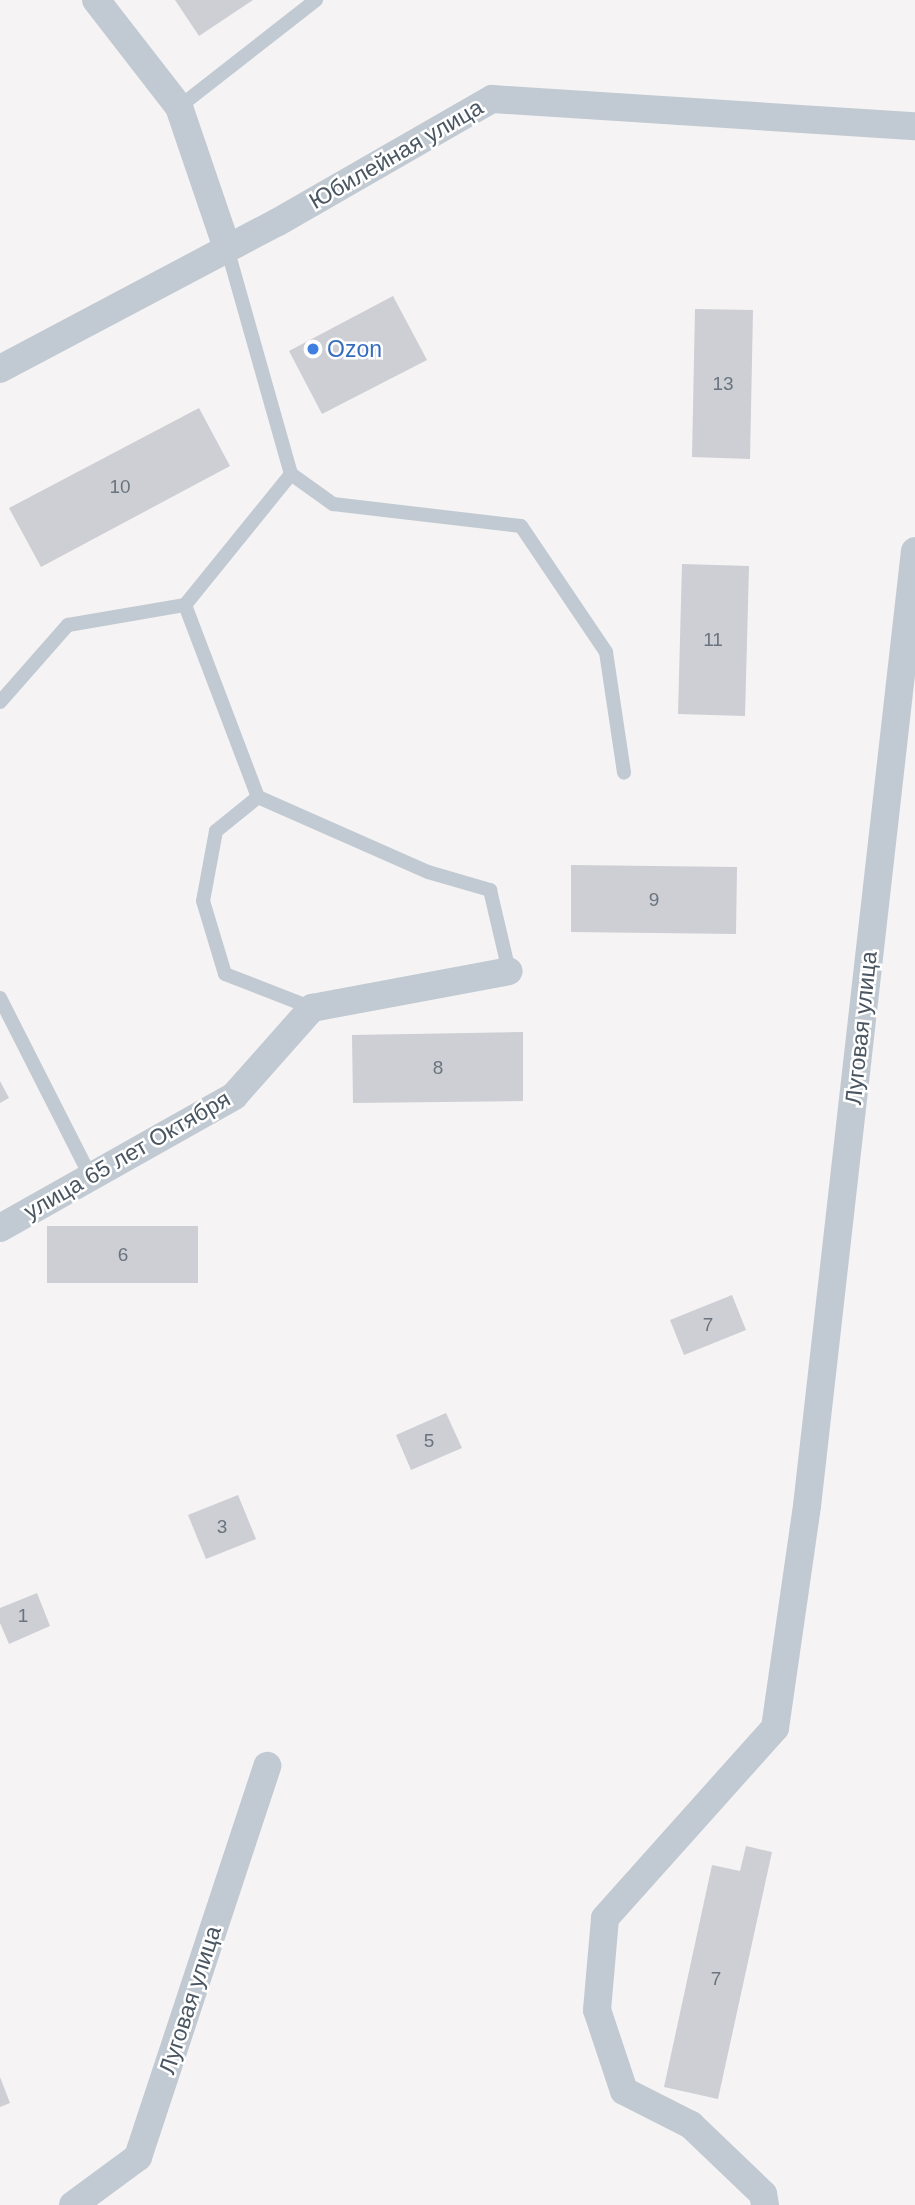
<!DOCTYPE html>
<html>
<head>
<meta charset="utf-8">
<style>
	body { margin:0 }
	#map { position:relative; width:915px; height:2205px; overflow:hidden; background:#f5f3f3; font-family:Helvetica,sans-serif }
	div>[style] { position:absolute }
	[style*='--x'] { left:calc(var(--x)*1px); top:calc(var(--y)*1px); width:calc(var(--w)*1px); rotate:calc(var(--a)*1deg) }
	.building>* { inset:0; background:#cdcfd5 }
	.lane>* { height:14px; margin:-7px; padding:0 7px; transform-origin:7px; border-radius:7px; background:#c1cad2 }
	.street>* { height:28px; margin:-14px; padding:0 14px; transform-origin:14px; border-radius:14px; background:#c1cad2 }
	.dots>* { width:19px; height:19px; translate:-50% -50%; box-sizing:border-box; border:4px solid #fff; border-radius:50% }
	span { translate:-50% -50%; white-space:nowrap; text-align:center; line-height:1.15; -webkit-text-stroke:5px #fff; paint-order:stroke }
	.number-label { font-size:19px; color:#6b747e }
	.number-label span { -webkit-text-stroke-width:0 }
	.street-label { font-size:23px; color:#4a5661 }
	.shop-label { font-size:23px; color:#366cbe }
	.left { translate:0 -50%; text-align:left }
</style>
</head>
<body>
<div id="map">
	<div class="building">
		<i style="clip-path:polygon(175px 0,253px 0,199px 36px)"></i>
		<i style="clip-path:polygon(393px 296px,427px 360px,322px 414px,289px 351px)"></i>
		<i style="clip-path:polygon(695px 309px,753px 310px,750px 459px,692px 457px)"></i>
		<i style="clip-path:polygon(199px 408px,230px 466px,41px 567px,9px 508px)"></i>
		<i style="clip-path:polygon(682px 564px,749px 566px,745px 716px,678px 714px)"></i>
		<i style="clip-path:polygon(571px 865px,737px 867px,736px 934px,571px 932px)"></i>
		<i style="clip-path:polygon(523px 1032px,523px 1101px,353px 1103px,352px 1035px)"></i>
		<i style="clip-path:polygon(0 1081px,9px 1098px,0 1103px)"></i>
		<i style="clip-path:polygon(47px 1226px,198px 1226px,198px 1283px,47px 1283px)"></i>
		<i style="clip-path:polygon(732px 1295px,746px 1330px,684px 1355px,670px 1320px)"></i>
		<i style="clip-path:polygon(446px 1413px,462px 1448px,411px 1470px,396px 1435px)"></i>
		<i style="clip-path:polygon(238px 1495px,256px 1539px,206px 1559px,188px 1515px)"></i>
		<i style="clip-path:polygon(37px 1593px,50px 1626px,9px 1644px,0 1623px,0 1608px)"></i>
		<i style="clip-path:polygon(746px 1846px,772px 1852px,718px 2099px,664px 2087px,712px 1865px,740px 1871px)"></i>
		<i style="clip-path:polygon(0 2077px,10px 2103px,0 2107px)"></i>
	</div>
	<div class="lane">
		<i style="--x:179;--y:107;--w:174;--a:-38"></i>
		<i style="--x:291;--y:474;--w:52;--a:35.5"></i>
		<i style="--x:333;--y:504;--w:189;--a:6.7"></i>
		<i style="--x:521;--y:526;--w:152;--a:56"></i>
		<i style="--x:606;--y:652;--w:122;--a:81.5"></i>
		<i style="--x:185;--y:605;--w:205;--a:69.2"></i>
		<i style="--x:258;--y:797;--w:186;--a:23.8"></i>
		<i style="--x:428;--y:872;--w:65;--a:16.2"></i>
		<i style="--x:490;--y:890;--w:83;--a:76.8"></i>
		<i style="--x:0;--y:702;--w:103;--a:-48.6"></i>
		<i style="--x:68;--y:625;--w:119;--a:-9.7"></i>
		<i style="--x:185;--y:605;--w:169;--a:-51"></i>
		<i style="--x:291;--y:474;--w:235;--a:-105.8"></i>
		<i style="--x:258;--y:797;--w:54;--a:141"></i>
		<i style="--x:216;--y:831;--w:71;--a:100.5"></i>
		<i style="--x:203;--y:901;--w:76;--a:73.2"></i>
		<i style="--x:225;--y:974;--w:93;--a:21.3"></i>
		<i style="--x:0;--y:998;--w:201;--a:63.1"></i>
	</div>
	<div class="street">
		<i style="--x:96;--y:0;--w:135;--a:52.2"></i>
		<i style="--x:179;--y:107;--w:149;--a:71.2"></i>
		<i style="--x:0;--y:369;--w:314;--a:-27.9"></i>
		<i style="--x:278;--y:222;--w:247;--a:-29.9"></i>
		<i style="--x:492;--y:99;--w:424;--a:3.7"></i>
		<i style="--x:0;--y:1228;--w:269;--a:-29.4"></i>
		<i style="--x:234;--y:1096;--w:118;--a:-48.4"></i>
		<i style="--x:312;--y:1008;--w:200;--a:-10.6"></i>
		<i style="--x:73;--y:2205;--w:81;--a:-36.4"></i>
		<i style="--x:138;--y:2157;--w:412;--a:-71.7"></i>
		<i style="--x:765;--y:2205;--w:11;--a:-100"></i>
		<i style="--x:763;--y:2194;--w:100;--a:-136.2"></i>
		<i style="--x:691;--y:2125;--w:75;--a:-153.1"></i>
		<i style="--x:624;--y:2091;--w:85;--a:-108.4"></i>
		<i style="--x:597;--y:2010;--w:92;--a:-85"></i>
		<i style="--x:605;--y:1918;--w:255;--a:-48.2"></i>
		<i style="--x:775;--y:1728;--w:224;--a:-81.8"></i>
		<i style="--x:807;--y:1506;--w:961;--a:-83.55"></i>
	</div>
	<div class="dots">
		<i style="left:313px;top:349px;background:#3f7fe0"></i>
	</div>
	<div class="number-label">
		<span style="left:723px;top:384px">13</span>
		<span style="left:120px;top:487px">10</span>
		<span style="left:713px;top:640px">11</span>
		<span style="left:654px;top:900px">9</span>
		<span style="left:438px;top:1068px">8</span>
		<span style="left:123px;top:1255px">6</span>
		<span style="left:708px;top:1325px">7</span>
		<span style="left:429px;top:1441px">5</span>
		<span style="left:222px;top:1527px">3</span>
		<span style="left:23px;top:1616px">1</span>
		<span style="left:716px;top:1979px">7</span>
	</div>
	<div class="street-label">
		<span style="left:396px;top:154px;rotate:-30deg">Юбилейная улица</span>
		<span style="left:861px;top:1028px;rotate:-84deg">Луговая улица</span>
		<span style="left:127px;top:1155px;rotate:-30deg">улица 65 лет Октября</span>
		<span style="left:190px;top:2000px;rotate:-72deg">Луговая улица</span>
	</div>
	<div class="shop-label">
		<span class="left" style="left:327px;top:349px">Ozon</span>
	</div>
</div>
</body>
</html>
